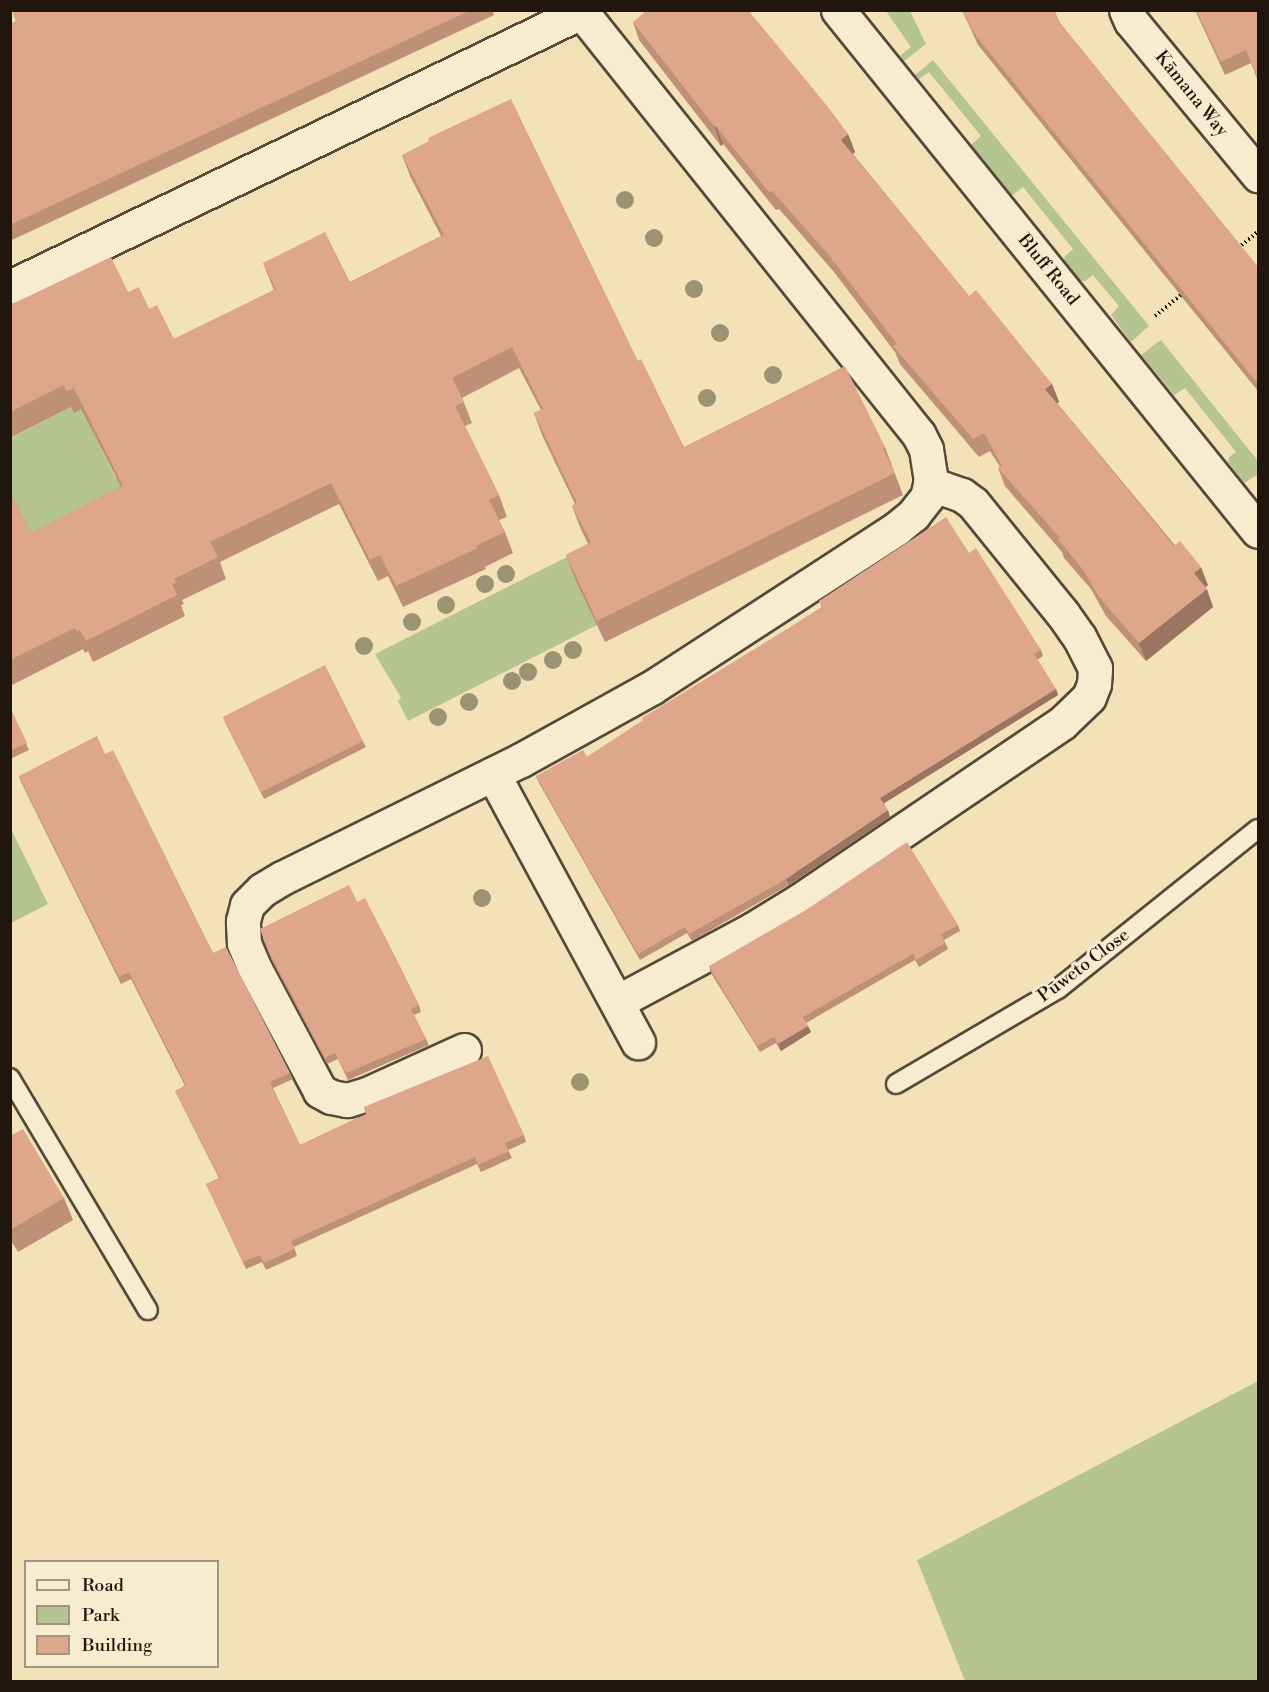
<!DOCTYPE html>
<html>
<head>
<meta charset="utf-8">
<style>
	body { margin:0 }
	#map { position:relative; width:1269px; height:1692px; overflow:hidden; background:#f3e1b7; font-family:"Libre Bodoni",serif }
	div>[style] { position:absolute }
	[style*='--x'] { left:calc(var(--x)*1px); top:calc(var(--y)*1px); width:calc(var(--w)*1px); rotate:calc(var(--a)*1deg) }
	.green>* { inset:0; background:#b6c492 }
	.path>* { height:4px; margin-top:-2px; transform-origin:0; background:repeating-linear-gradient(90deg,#20160d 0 1.5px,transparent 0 4.5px) }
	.roads { filter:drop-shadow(2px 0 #554938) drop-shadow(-2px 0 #554938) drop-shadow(0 2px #554938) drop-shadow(0 -2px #554938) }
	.service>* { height:18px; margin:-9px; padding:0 9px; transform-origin:9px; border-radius:9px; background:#f7ecd0 }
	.minor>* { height:33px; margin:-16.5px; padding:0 16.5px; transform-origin:16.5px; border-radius:16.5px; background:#f7ecd0 }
	.trees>* { width:18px; height:18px; margin:-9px; border-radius:50%; background:#9c9373 }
	.wall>* { inset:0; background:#bf9078 }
	.shaded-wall>* { inset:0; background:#9b7561 }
	.building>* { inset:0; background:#dea78b }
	span { translate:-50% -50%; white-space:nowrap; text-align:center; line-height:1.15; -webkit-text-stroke:6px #f7ecd0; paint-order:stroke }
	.street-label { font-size:18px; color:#20160d }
	.frame { position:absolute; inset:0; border:12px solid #20160d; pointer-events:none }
	.legend { position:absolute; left:24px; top:1560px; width:195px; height:108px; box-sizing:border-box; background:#f7ecd0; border:2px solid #a19682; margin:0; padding:8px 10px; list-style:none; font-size:18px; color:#20160d }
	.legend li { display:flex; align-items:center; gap:12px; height:30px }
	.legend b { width:30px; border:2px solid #a19682 }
</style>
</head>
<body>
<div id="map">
	<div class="green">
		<i style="clip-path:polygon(886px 11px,910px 11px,926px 44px,904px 61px,900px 56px,911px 47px)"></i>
		<i style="clip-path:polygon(933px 60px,1149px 326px,1131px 342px,1111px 315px,1119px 306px,1093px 275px,1085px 281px,1080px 281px,1064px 261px,1065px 256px,1073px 249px,1023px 187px,1011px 196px,971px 145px,981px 136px,929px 72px,919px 79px,915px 75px)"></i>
		<i style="clip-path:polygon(1161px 340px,1258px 461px,1258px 477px,1257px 475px,1244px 483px,1228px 462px,1229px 457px,1236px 452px,1185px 388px,1174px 395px,1141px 355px)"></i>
		<i style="clip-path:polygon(97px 402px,88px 422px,115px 477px,147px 499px,23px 562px,11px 498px,11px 438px,71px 407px)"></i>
		<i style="clip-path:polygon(567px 557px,587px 604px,601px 623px,408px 721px,398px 701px,401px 698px,375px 654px)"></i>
		<i style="clip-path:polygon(11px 829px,48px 904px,11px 923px,10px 923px)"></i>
		<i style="clip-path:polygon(1258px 1381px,1258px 1681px,965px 1681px,917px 1560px)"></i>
	</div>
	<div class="path">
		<i style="--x:1238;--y:248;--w:26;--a:-39"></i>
		<i style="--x:1155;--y:316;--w:36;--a:-39"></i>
	</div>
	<div class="roads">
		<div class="service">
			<i style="--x:10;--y:1078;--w:270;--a:59.3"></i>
			<i style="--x:896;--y:1084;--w:188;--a:-30.4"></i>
			<i style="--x:1058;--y:989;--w:256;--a:-38.7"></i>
		</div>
		<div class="minor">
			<i style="--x:838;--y:10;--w:669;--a:51.13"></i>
			<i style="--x:1126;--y:10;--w:12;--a:66"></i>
			<i style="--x:1131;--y:21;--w:200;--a:50.5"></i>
			<i style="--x:10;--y:287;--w:638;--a:-25.72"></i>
			<i style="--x:493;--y:774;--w:305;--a:61.6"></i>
			<i style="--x:617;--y:1002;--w:154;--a:-28.2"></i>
			<i style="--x:753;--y:929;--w:54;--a:-31.3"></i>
			<i style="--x:799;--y:901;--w:318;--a:-34.1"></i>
			<i style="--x:1062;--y:723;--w:37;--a:-44"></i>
			<i style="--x:1089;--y:697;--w:14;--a:-69"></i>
			<i style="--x:1094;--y:684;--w:16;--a:-86"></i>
			<i style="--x:1095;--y:668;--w:35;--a:-117"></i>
			<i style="--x:1079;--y:637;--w:29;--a:-125"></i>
			<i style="--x:1062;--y:613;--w:141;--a:-129"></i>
			<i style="--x:973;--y:503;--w:14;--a:-144"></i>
			<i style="--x:962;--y:495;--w:34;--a:-161"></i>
			<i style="--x:464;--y:1050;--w:107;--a:155.6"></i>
			<i style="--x:367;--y:1094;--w:21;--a:163"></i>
			<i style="--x:347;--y:1100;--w:16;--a:-169"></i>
			<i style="--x:331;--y:1097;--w:13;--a:-151"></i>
			<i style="--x:320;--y:1091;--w:140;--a:-118"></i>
			<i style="--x:254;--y:967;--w:26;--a:-113"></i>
			<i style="--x:244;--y:943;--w:22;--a:-93"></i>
			<i style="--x:243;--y:921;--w:16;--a:-76"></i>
			<i style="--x:247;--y:905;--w:21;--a:-45"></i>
			<i style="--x:262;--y:890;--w:23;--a:-31"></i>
			<i style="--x:282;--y:878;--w:267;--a:-26.3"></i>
			<i style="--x:521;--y:760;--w:149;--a:-29"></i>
			<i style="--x:651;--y:688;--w:293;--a:-33"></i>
			<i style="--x:897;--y:528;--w:21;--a:-39"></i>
			<i style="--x:913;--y:515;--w:23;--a:-52"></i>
			<i style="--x:927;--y:497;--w:16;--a:-76"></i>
			<i style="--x:931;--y:481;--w:32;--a:-99"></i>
			<i style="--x:926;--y:449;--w:16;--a:-117"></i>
			<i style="--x:919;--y:435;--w:544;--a:-128.58"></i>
		</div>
	</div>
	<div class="trees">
		<i style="left:625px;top:200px"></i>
		<i style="left:654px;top:238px"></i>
		<i style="left:694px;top:289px"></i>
		<i style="left:720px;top:333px"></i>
		<i style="left:773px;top:375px"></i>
		<i style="left:707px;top:398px"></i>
		<i style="left:506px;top:574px"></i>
		<i style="left:485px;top:584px"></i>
		<i style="left:446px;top:605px"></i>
		<i style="left:412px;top:622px"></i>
		<i style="left:364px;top:646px"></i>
		<i style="left:573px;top:650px"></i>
		<i style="left:553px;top:660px"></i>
		<i style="left:528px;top:672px"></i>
		<i style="left:512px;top:681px"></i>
		<i style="left:469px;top:702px"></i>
		<i style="left:438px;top:717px"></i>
		<i style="left:482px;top:898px"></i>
		<i style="left:580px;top:1082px"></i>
	</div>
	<div class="wall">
		<i style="clip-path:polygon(18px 10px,492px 10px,494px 15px,10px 241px,10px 24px,16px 21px,13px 13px)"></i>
		<i style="clip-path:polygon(962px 10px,1054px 10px,1060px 23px,1258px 267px,1258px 391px,978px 45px)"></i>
		<i style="clip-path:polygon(1195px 10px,1258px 10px,1258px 81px,1251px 63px,1225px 75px)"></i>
		<i style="clip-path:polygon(633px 22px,848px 134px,855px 152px,853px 154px,969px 296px,1052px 384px,1059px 402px,1057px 403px,1208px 585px,1205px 587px,1213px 607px,1146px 661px,1106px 616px,1091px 589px,1064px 558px,1062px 552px,1005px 486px,998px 468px,1000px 467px,990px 451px,979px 457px,900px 364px,895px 352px,834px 272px,779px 209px,776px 210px,723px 144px,721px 146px,639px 40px)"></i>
		<i style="clip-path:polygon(402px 155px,638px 361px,684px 447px,885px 447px,903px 495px,605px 642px,574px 577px,566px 555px,588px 544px,580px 527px,572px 506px,575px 504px,542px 435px,534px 413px,541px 410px,519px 368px,462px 398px,472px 423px,465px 426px,499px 495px,507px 517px,499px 520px,505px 532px,513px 553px,485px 567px,486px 569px,403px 607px,388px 576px,378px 581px,339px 504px,220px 562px,226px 579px,182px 600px,184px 604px,181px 605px,185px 616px,93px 662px,88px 651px,85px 653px,83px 649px,10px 686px,10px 492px,31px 533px,121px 487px,81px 409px,74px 413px,71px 407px,10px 438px,10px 305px,128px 292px,149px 309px,174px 339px,274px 290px,263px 263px,350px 282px,441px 236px,410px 176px)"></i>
		<i style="clip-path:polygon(969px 553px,1041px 650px,1043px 656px,1037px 660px,1056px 689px,1058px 695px,884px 803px,890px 817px,789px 885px,692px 941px,687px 933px,640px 960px,539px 783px,536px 776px,587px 757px,822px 607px,819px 601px)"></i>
		<i style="clip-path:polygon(10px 709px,29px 750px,10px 759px)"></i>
		<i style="clip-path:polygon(223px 717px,363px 741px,366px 747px,264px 799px,226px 724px)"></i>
		<i style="clip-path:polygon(105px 754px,213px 953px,290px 1073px,293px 1079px,273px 1088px,300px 1145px,366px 1114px,364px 1107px,524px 1135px,526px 1142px,508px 1150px,512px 1158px,481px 1172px,477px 1164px,294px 1247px,297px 1256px,266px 1270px,262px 1262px,246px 1269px,206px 1184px,219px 1178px,178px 1097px,175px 1091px,185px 1086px,131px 979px,121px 984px,21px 782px,19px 776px)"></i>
		<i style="clip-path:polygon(357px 902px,419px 1005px,421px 1012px,414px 1015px,429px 1045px,348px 1080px,338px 1059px,327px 1064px,271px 959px,260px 929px)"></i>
		<i style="clip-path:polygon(958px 925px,960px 931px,944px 940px,948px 949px,919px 967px,915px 960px,806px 1023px,811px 1032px,781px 1051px,776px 1043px,760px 1052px,711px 973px,709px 966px)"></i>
		<i style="clip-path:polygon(10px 1136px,64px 1198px,73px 1220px,18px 1252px,10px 1239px)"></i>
	</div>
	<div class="shaded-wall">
		<i style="clip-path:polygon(716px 126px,723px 144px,721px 146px,715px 127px)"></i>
		<i style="clip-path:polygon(848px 134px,855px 152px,848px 158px,841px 140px)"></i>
		<i style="clip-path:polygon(1052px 384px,1059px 402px,1052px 407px,1045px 389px)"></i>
		<i style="clip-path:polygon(1201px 567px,1208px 585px,1201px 591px,1194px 573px)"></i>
		<i style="clip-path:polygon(1207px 589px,1213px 607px,1146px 661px,1139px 643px)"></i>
		<i style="clip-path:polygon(1056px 689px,1058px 695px,883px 804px,880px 798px)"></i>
		<i style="clip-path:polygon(888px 810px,890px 817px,789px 885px,786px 879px)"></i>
		<i style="clip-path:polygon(808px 1026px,811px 1032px,781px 1051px,778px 1044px)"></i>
	</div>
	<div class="building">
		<i style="clip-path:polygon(18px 10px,471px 10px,10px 225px,10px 24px,17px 21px,13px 13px)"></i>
		<i style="clip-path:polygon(647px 10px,748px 10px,828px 107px,848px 134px,841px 140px,969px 296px,976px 290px,1052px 384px,1045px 389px,1174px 546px,1180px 541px,1201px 567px,1194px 573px,1207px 589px,1139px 643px,1099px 597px,1084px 571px,1058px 539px,1060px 538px,998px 468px,1002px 466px,984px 433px,973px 439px,893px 346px,897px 344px,828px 254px,772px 191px,769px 192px,716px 126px,715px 127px,633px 22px)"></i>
		<i style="clip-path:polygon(963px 10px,1054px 10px,1060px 23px,1258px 267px,1258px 384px,973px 32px)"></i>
		<i style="clip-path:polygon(1196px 10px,1258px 10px,1258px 78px,1246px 50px,1221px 62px)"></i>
		<i style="clip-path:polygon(511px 99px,638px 361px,641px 359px,684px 447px,845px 366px,885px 447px,883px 449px,895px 473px,597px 621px,566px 555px,591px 542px,572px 506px,577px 503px,534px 413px,543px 409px,512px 347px,452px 378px,464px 402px,455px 406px,499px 495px,489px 500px,505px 532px,476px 546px,478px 548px,396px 586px,380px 555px,370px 560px,331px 483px,210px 542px,218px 557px,174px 579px,176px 583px,172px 584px,177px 595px,86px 641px,80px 630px,77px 632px,75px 628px,10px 660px,10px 492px,31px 533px,123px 486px,74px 388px,66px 391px,64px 385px,10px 412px,10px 305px,111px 257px,128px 292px,139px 287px,149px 309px,157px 305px,174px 339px,276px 289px,263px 263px,325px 232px,350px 282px,444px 235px,402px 155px,429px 141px,428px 138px)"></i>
		<i style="clip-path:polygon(946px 517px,969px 553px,976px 548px,1041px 650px,1034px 654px,1056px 689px,880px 798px,888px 810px,786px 879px,689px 934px,685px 927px,638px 954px,536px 776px,583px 750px,587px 757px,643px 720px,642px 718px,823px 607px,819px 601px)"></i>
		<i style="clip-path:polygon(325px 665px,363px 741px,261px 792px,223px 717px)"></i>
		<i style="clip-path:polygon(11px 709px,27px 743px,10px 751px,10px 709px)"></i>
		<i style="clip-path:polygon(97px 736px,105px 754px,113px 750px,213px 953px,226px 947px,290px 1073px,270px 1082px,300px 1145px,367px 1114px,364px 1107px,488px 1056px,524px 1135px,505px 1143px,509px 1151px,478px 1165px,475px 1157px,291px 1241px,295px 1249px,264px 1263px,260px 1255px,243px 1262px,206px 1184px,220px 1178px,175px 1091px,186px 1085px,129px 972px,119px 977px,19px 776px)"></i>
		<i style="clip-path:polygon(907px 842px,958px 925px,941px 934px,945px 943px,916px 960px,913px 954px,803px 1017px,808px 1026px,778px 1044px,774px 1037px,757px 1046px,709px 966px,806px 910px)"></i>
		<i style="clip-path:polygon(349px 885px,357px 902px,365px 898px,399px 964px,419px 1005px,411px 1009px,426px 1039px,346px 1073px,335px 1053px,325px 1058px,269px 952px,260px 929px)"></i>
		<i style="clip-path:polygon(23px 1129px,64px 1198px,10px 1230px,10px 1136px)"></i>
	</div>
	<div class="street-label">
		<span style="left:1191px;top:94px;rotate:51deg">Kāmana Way</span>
		<span style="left:1048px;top:270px;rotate:51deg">Bluff Road</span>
		<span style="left:1084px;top:966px;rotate:-37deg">Pūweto Close</span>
	</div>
	<div class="frame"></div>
	<ul class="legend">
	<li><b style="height:8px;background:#f7ecd0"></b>Road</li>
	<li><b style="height:16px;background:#b6c492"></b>Park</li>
	<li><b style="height:16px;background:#dea78b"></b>Building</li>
	</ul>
</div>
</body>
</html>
